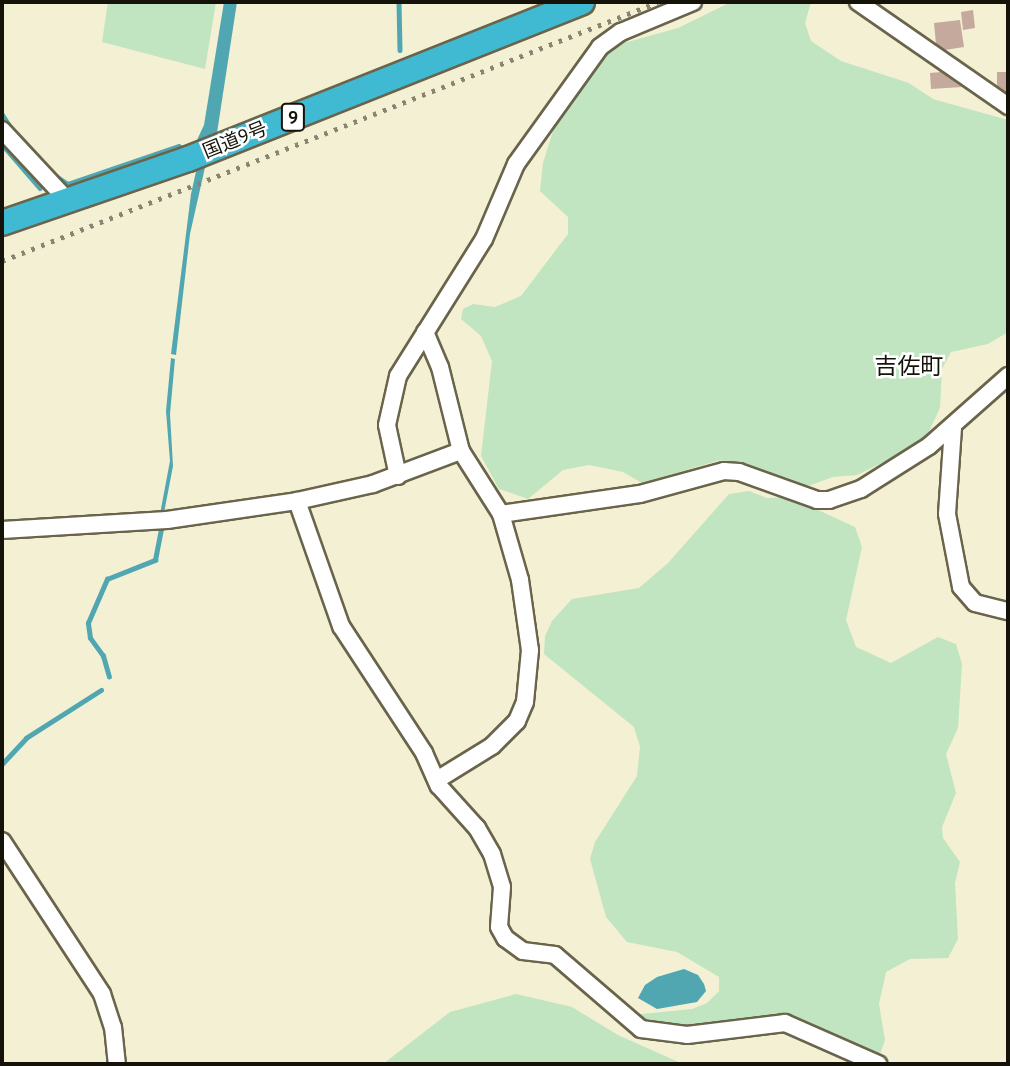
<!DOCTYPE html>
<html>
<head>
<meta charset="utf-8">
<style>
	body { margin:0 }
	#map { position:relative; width:1010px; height:1066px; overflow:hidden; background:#f4f0d3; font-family:"PT Sans","Noto Sans JP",sans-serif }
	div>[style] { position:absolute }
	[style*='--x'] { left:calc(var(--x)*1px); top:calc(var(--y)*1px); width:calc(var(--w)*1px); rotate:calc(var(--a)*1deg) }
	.green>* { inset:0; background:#c1e4c1 }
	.water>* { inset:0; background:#50a7b1 }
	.stream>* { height:4.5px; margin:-2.25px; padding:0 2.25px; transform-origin:2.25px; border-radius:2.25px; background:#50a7b1 }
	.building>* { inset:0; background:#c5a99c }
	.roads { filter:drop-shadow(2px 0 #69644b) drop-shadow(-2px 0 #69644b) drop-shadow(0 2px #69644b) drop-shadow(0 -2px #69644b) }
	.minor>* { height:16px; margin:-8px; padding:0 8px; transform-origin:8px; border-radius:8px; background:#fff }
	.trunk>* { height:24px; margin:-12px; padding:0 12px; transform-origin:12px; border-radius:12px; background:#40bad2 }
	.rail>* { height:4.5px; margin-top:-2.25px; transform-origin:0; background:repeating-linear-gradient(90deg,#888572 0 3.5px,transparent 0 10.5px) }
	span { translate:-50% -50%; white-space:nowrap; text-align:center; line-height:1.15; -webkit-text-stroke:5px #fff; paint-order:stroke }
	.shield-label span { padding:2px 5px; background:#fff; border:2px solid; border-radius:5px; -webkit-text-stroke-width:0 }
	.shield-label { font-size:18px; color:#141209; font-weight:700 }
	.street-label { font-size:19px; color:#141209 }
	.quarter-label { font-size:23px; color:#141209 }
	.frame { position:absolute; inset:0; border:4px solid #141209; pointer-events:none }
</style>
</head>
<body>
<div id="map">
	<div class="green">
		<i style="clip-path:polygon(108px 2px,216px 2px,205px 69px,102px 42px)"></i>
		<i style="clip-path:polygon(731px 2px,811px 2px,805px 23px,811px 41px,841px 61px,909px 83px,933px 99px,1008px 120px,1008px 332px,988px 344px,951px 352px,942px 369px,940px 408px,924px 442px,857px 475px,833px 477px,805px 487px,720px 460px,642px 483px,623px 472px,589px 465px,563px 470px,528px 499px,499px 489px,481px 456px,492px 361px,481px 336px,461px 319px,463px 309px,473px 304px,495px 307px,521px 296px,568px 234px,568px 217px,540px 191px,543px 163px,558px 115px,592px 67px,613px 46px,678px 28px)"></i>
		<i style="clip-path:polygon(749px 491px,767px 498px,790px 497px,855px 527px,862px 547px,846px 620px,856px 647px,891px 663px,938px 637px,956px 644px,962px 664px,958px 728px,946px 754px,956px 793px,942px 827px,943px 838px,960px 862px,955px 883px,958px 939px,948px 958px,910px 959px,886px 972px,879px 1004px,885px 1040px,881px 1052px,869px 1056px,811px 1027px,652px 1030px,632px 1015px,692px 1009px,707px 1003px,719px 991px,719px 977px,677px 952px,627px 942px,606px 917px,590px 859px,595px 842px,637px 776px,640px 747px,634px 727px,544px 654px,545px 636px,552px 621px,572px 599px,639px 588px,668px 563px,729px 494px)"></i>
		<i style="clip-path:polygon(516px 994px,572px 1007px,618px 1035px,683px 1064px,383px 1064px,450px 1012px)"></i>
	</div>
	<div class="water">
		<i style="clip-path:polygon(224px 2px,237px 2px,217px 133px,197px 140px,204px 125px)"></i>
		<i style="clip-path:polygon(206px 163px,190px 234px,176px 355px,171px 354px,191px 194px,197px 167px)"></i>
		<i style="clip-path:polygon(171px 358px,175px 359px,170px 414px,173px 466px,164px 513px,160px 514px,170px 461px,166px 411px)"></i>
		<i style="clip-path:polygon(684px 969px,698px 975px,704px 984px,706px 991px,697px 1002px,657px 1009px,638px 998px,645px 985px,657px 977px)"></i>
	</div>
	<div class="stream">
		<i style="--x:399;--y:2;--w:48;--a:88.8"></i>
		<i style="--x:2;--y:114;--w:19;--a:58"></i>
		<i style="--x:2;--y:144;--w:58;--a:49.2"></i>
		<i style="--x:53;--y:174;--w:18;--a:34"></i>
		<i style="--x:68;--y:184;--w:117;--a:-18.9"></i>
		<i style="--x:109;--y:677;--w:22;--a:-106"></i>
		<i style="--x:103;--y:656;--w:22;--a:-126"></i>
		<i style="--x:90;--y:638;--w:15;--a:-98"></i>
		<i style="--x:88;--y:623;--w:48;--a:-66.6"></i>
		<i style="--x:107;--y:579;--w:52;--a:-21.6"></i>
		<i style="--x:155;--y:560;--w:32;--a:-79"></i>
		<i style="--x:2;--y:764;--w:35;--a:-47"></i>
		<i style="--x:26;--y:738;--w:89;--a:-32.6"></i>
	</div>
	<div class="building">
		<i style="clip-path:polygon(973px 10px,975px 28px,963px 30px,961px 12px)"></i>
		<i style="clip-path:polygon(960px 20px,964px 47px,945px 50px,936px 44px,934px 23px)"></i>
		<i style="clip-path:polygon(941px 72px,962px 87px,931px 89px,930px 73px)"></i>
		<i style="clip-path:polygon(997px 72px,1008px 72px,1008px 93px,997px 86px)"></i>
	</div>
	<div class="roads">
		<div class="minor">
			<i style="--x:858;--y:2;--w:183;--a:34.7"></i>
			<i style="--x:2;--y:130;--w:100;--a:47"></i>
			<i style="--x:425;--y:332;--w:38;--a:67"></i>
			<i style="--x:440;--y:367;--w:87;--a:76"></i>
			<i style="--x:461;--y:451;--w:75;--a:57.6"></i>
			<i style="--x:501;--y:514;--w:69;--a:73.9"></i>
			<i style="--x:520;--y:580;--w:71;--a:81.9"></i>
			<i style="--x:530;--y:650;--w:52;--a:95.5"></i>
			<i style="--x:525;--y:702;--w:21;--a:113"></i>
			<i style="--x:517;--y:721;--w:35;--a:135"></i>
			<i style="--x:492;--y:746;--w:65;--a:148.3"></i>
			<i style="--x:953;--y:428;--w:86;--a:94"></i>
			<i style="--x:947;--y:514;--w:74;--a:79.1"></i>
			<i style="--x:961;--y:587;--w:21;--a:49"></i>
			<i style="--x:975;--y:603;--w:34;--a:14"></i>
			<i style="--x:398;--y:476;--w:52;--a:-102.2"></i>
			<i style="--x:387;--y:425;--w:50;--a:-77.3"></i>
			<i style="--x:398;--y:376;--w:162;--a:-57.9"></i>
			<i style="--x:484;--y:239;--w:82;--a:-66.9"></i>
			<i style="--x:516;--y:164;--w:144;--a:-54.3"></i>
			<i style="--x:600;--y:47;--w:26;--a:-36"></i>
			<i style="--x:621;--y:32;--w:78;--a:-22.6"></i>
			<i style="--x:297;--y:501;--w:133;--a:70.6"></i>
			<i style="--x:341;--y:626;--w:152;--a:56.8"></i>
			<i style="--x:424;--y:753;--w:36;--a:66"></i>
			<i style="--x:439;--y:786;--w:57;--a:47.9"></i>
			<i style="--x:477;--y:828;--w:30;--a:60"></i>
			<i style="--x:492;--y:854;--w:34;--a:73"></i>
			<i style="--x:502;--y:887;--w:40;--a:94.3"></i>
			<i style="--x:499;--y:927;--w:13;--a:61"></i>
			<i style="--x:505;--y:938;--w:22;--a:36"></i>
			<i style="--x:523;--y:951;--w:32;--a:7"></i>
			<i style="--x:555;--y:955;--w:113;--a:40.7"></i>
			<i style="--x:641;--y:1029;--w:46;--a:7.4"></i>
			<i style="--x:687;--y:1035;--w:99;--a:-7"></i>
			<i style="--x:785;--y:1023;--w:102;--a:23.8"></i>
			<i style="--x:501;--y:514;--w:140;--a:-8.2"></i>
			<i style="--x:640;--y:494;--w:87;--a:-15.3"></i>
			<i style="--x:724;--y:471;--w:15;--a:4"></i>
			<i style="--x:739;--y:472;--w:83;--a:19.7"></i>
			<i style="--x:817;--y:500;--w:12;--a:0"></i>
			<i style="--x:829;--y:500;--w:34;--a:-19"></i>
			<i style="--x:861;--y:489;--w:80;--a:-32.3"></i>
			<i style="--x:929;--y:446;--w:106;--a:-41.5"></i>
			<i style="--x:2;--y:530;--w:165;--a:-3.5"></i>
			<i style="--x:167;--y:520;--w:131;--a:-8.3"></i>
			<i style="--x:297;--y:501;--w:78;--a:-12.6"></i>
			<i style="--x:373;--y:484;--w:94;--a:-20.6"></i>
			<i style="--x:2;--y:841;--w:183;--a:56.8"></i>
			<i style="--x:102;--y:994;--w:35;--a:72"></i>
			<i style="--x:113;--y:1027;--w:37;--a:84"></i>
		</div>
		<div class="trunk">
			<i style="--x:2;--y:223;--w:197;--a:-19"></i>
			<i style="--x:188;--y:159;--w:424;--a:-21.7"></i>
		</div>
	</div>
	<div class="rail">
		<i style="--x:2;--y:261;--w:705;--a:-21.54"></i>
	</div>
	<div class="shield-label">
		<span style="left:293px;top:117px">9</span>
	</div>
	<div class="street-label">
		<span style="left:235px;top:140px;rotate:-22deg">国道9号</span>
	</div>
	<div class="quarter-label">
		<span style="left:909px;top:366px">吉佐町</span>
	</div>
	<div class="frame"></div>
</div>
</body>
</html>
